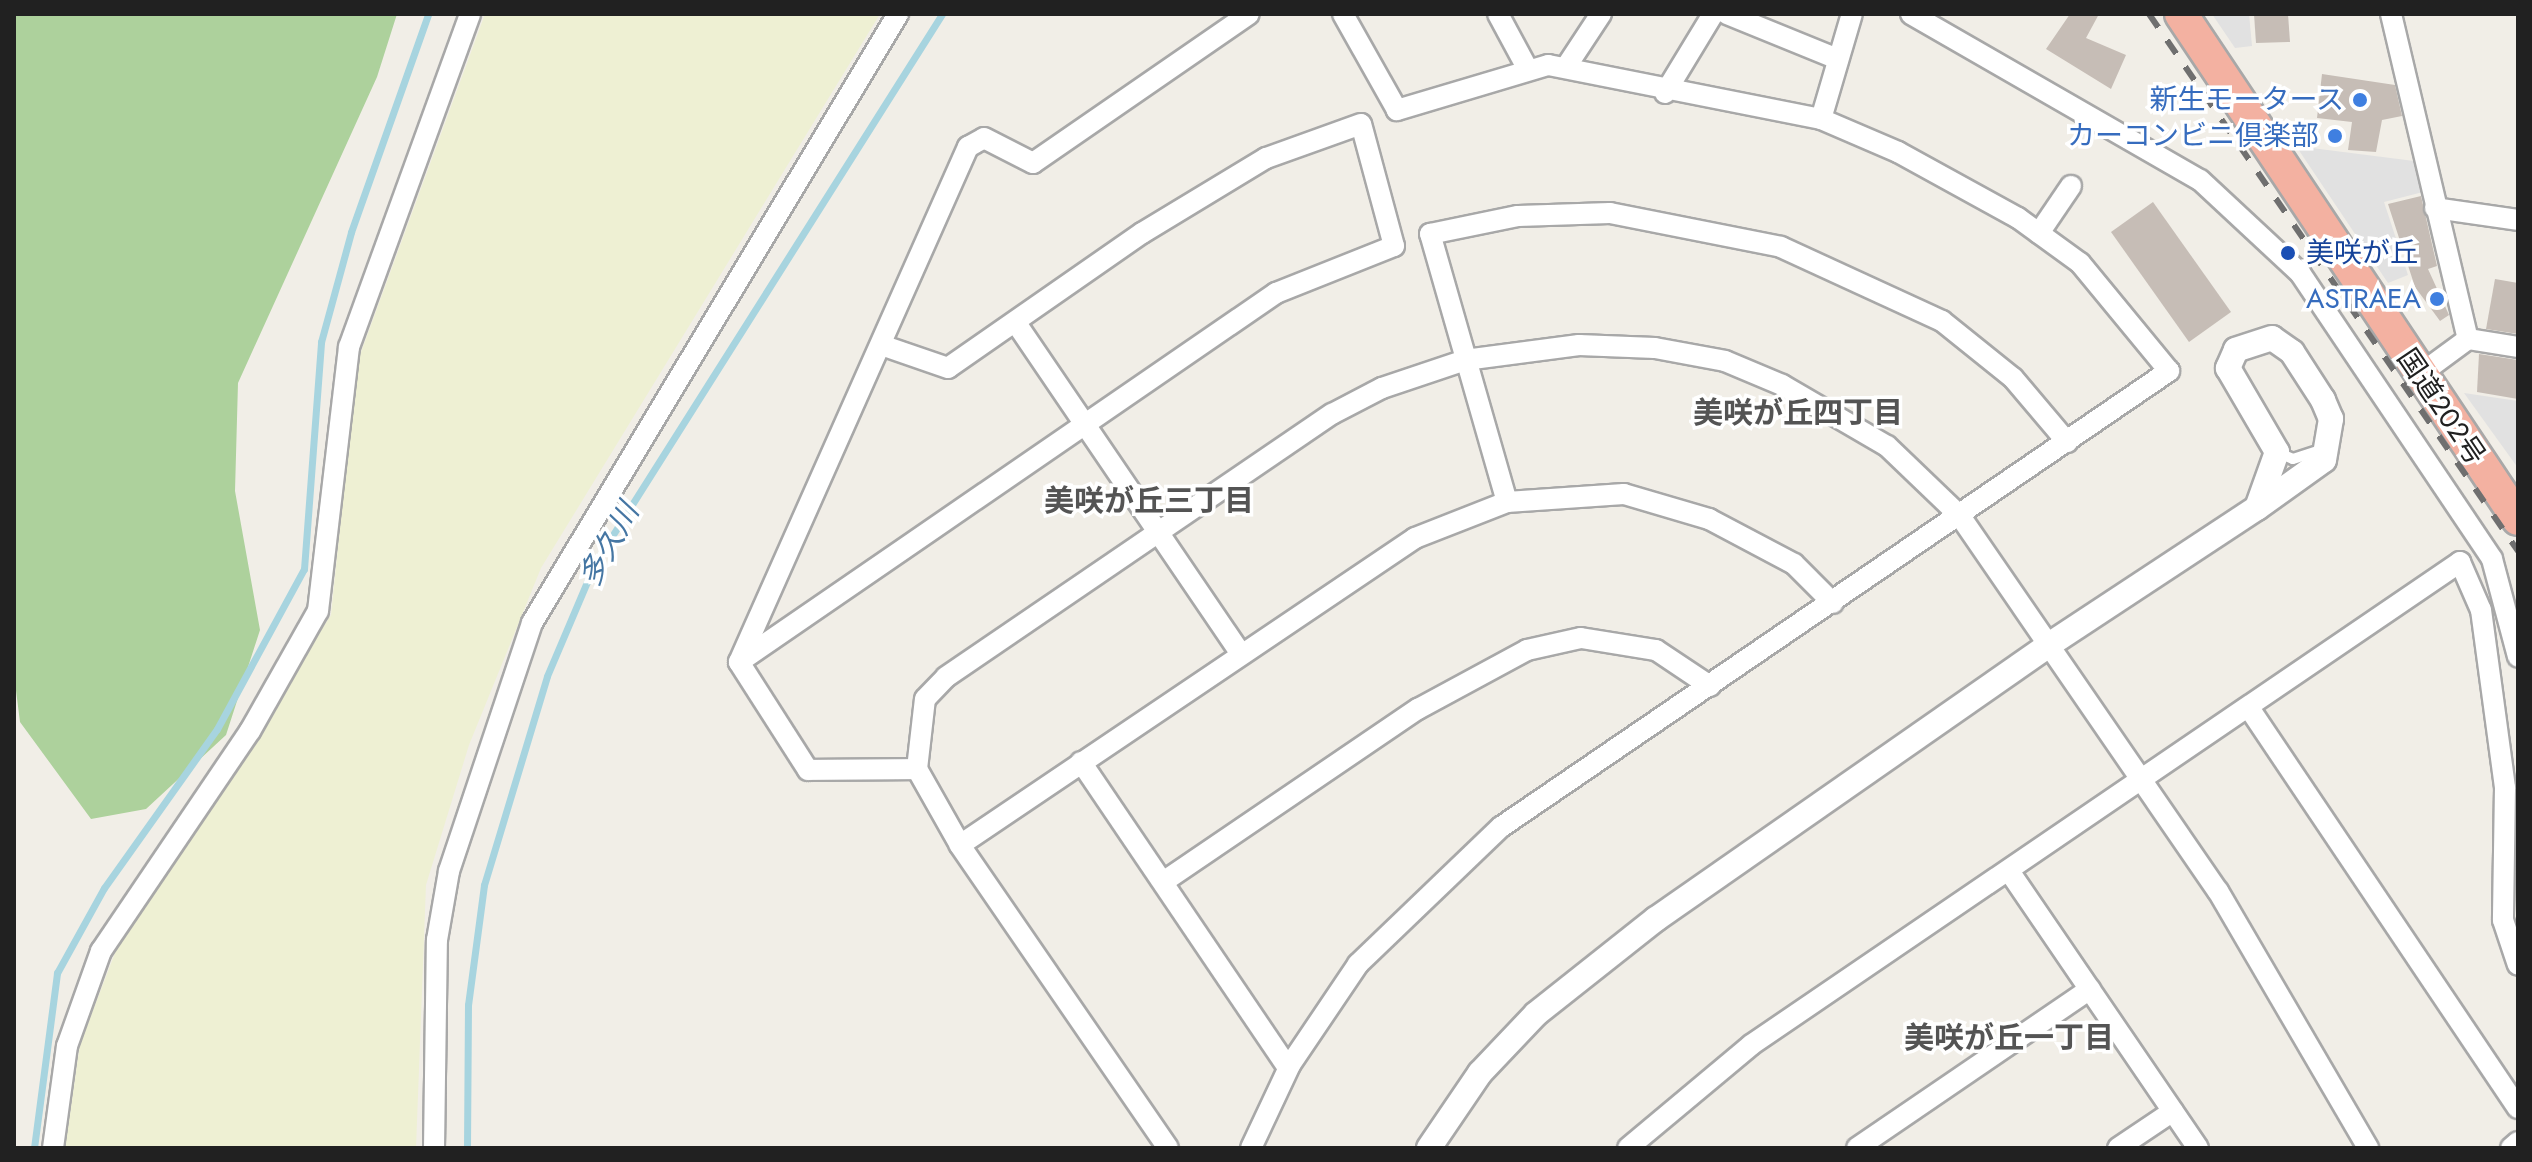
<!DOCTYPE html>
<html>
<head>
<meta charset="utf-8">
<style>
	body { margin:0 }
	#map { position:relative; width:2532px; height:1162px; overflow:hidden; background:#f1eee7; font-family:Jost,"Noto Sans JP",sans-serif }
	div>[style] { position:absolute }
	[style*='--x'] { left:calc(var(--x)*1px); top:calc(var(--y)*1px); width:calc(var(--w)*1px); rotate:calc(var(--a)*1deg) }
	.farmland>* { inset:0; background:#eef0d3 }
	.forest>* { inset:0; background:#add19c }
	.parking>* { inset:0; background:#e1e1e1 }
	.stream>* { height:7px; margin:-3.5px; padding:0 3.5px; transform-origin:3.5px; border-radius:3.5px; background:#a7d4df }
	.building>* { inset:0; background:#c6bdb6 }
	.roads { filter:drop-shadow(2px 0 #a8a8a8) drop-shadow(-2px 0 #a8a8a8) drop-shadow(0 2px #a8a8a8) drop-shadow(0 -2px #a8a8a8) }
	.service>* { height:10px; margin:-5px; padding:0 5px; transform-origin:5px; border-radius:5px; background:#fff }
	.minor>* { height:20px; margin:-10px; padding:0 10px; transform-origin:10px; border-radius:10px; background:#fff }
	.tertiary>* { height:24px; margin:-12px; padding:0 12px; transform-origin:12px; border-radius:12px; background:#fff }
	.trunk>* { height:32px; margin:-16px; padding:0 16px; transform-origin:16px; border-radius:16px; background:#f3b1a1 }
	.rail>* { height:6px; margin-top:-3px; transform-origin:0; background:repeating-linear-gradient(90deg,#6f6f6f 0 16px,transparent 0 32px) }
	.dots>* { width:22px; height:22px; translate:-50% -50%; box-sizing:border-box; border:4px solid #fff; border-radius:50% }
	span { translate:-50% -50%; white-space:nowrap; text-align:center; line-height:1.15; -webkit-text-stroke:7px #fff; paint-order:stroke }
	.shop-label { font-size:28px; color:#366cbe }
	.right { translate:-100% -50%; text-align:right }
	.transit-label { font-size:28px; color:#164399 }
	.left { translate:0 -50%; text-align:left }
	.street-label { font-size:28px; color:#212121 }
	.neighbourhood-label { font-size:30px; color:#545454; font-weight:700 }
	.water-label { font-size:30px; color:#4576a3; font-style:italic }
	.frame { position:absolute; inset:0; border:16px solid #212121; pointer-events:none }
</style>
</head>
<body>
<div id="map">
	<div class="farmland">
		<i style="clip-path:polygon(485px 14px,880px 14px,541px 568px,469px 745px,426px 885px,416px 1148px,65px 1148px,80px 1044px,120px 940px,331px 615px,357px 363px)"></i>
	</div>
	<div class="forest">
		<i style="clip-path:polygon(14px 14px,397px 14px,377px 77px,238px 383px,235px 491px,260px 630px,226px 735px,146px 809px,91px 819px,20px 722px,14px 675px)"></i>
	</div>
	<div class="parking">
		<i style="clip-path:polygon(2212px 14px,2249px 14px,2252px 46px,2235px 48px)"></i>
		<i style="clip-path:polygon(2296px 146px,2414px 161px,2423px 192px,2384px 202px,2408px 275px,2388px 283px)"></i>
		<i style="clip-path:polygon(2464px 393px,2518px 401px,2518px 468px)"></i>
	</div>
	<div class="stream">
		<i style="--x:34;--y:1148;--w:177;--a:-82.5"></i>
		<i style="--x:57;--y:973;--w:97;--a:-61.1"></i>
		<i style="--x:104;--y:888;--w:195;--a:-54.6"></i>
		<i style="--x:217;--y:729;--w:182;--a:-61.5"></i>
		<i style="--x:304;--y:569;--w:228;--a:-85.7"></i>
		<i style="--x:321;--y:342;--w:114;--a:-74.7"></i>
		<i style="--x:351;--y:232;--w:231;--a:-70.5"></i>
		<i style="--x:467;--y:1148;--w:143;--a:-89.6"></i>
		<i style="--x:468;--y:1005;--w:121;--a:-82.4"></i>
		<i style="--x:484;--y:885;--w:218;--a:-73.2"></i>
		<i style="--x:547;--y:676;--w:123;--a:-67"></i>
		<i style="--x:595;--y:563;--w:649;--a:-57.7"></i>
	</div>
	<div class="building">
		<i style="clip-path:polygon(2070px 14px,2099px 14px,2086px 38px,2126px 55px,2111px 89px,2046px 49px)"></i>
		<i style="clip-path:polygon(2254px 14px,2288px 14px,2290px 42px,2256px 43px)"></i>
		<i style="clip-path:polygon(2322px 74px,2395px 85px,2402px 116px,2382px 120px,2376px 152px,2348px 150px,2352px 122px,2317px 118px)"></i>
		<i style="clip-path:polygon(2421px 196px,2437px 266px,2428px 269px,2449px 315px,2440px 321px,2415px 287px,2388px 204px)"></i>
		<i style="clip-path:polygon(2153px 202px,2231px 312px,2189px 342px,2111px 232px)"></i>
		<i style="clip-path:polygon(2495px 279px,2518px 283px,2518px 334px,2486px 329px)"></i>
		<i style="clip-path:polygon(2479px 354px,2518px 360px,2518px 399px,2477px 392px)"></i>
	</div>
	<div class="roads">
		<div class="service">
			<i style="--x:2277;--y:452;--w:17;--a:24"></i>
			<i style="--x:2293;--y:459;--w:25;--a:-18"></i>
		</div>
		<div class="minor">
			<i style="--x:1498;--y:14;--w:59;--a:61.7"></i>
			<i style="--x:1727;--y:14;--w:120;--a:22.1"></i>
			<i style="--x:1911;--y:14;--w:333;--a:29.9"></i>
			<i style="--x:2200;--y:180;--w:137;--a:42.9"></i>
			<i style="--x:2300;--y:273;--w:344;--a:56.1"></i>
			<i style="--x:2492;--y:559;--w:101;--a:75.1"></i>
			<i style="--x:2391;--y:14;--w:334;--a:76.7"></i>
			<i style="--x:2468;--y:339;--w:61;--a:143.7"></i>
			<i style="--x:1566;--y:67;--w:64;--a:-56.6"></i>
			<i style="--x:1665;--y:93;--w:92;--a:-58.7"></i>
			<i style="--x:1821;--y:119;--w:109;--a:-73.6"></i>
			<i style="--x:2435;--y:208;--w:84;--a:8.2"></i>
			<i style="--x:2039;--y:233;--w:57;--a:-55.8"></i>
			<i style="--x:1016;--y:323;--w:398;--a:55.8"></i>
			<i style="--x:2468;--y:339;--w:51;--a:9.1"></i>
			<i style="--x:1507;--y:502;--w:279;--a:-106"></i>
			<i style="--x:1430;--y:234;--w:90;--a:-11.6"></i>
			<i style="--x:1518;--y:216;--w:92;--a:-1.9"></i>
			<i style="--x:1610;--y:213;--w:174;--a:11.2"></i>
			<i style="--x:1781;--y:247;--w:177;--a:24.7"></i>
			<i style="--x:1942;--y:321;--w:91;--a:38.8"></i>
			<i style="--x:2013;--y:378;--w:84;--a:49.8"></i>
			<i style="--x:739;--y:662;--w:652;--a:-34.49"></i>
			<i style="--x:1276;--y:293;--w:127;--a:-21.7"></i>
			<i style="--x:1394;--y:246;--w:126;--a:-105.1"></i>
			<i style="--x:1361;--y:124;--w:101;--a:160.3"></i>
			<i style="--x:1266;--y:158;--w:145;--a:148.8"></i>
			<i style="--x:1142;--y:233;--w:236;--a:145.2"></i>
			<i style="--x:948;--y:368;--w:68;--a:-161"></i>
			<i style="--x:2249;--y:708;--w:482;--a:56.1"></i>
			<i style="--x:1081;--y:762;--w:369;--a:55.9"></i>
			<i style="--x:917;--y:769;--w:109;--a:179.5"></i>
			<i style="--x:808;--y:770;--w:128;--a:-122.6"></i>
			<i style="--x:739;--y:662;--w:564;--a:-66.03"></i>
			<i style="--x:968;--y:147;--w:18;--a:-29"></i>
			<i style="--x:984;--y:138;--w:55;--a:27"></i>
			<i style="--x:1033;--y:163;--w:262;--a:-34.6"></i>
			<i style="--x:960;--y:845;--w:549;--a:-34.01"></i>
			<i style="--x:1415;--y:538;--w:99;--a:-21.4"></i>
			<i style="--x:1507;--y:502;--w:117;--a:-3.9"></i>
			<i style="--x:1624;--y:494;--w:89;--a:16.4"></i>
			<i style="--x:1709;--y:519;--w:96;--a:27.9"></i>
			<i style="--x:1794;--y:564;--w:55;--a:45"></i>
			<i style="--x:2009;--y:871;--w:335;--a:55.7"></i>
			<i style="--x:1166;--y:880;--w:305;--a:-34.2"></i>
			<i style="--x:1418;--y:709;--w:124;--a:-28.4"></i>
			<i style="--x:1527;--y:650;--w:55;--a:-12.5"></i>
			<i style="--x:1581;--y:638;--w:76;--a:9.1"></i>
			<i style="--x:1656;--y:650;--w:65;--a:33.7"></i>
			<i style="--x:53;--y:1148;--w:103;--a:-82.2"></i>
			<i style="--x:67;--y:1046;--w:101;--a:-70.3"></i>
			<i style="--x:101;--y:951;--w:266;--a:-55.9"></i>
			<i style="--x:250;--y:731;--w:138;--a:-60.5"></i>
			<i style="--x:318;--y:611;--w:266;--a:-83.3"></i>
			<i style="--x:349;--y:347;--w:354;--a:-70"></i>
			<i style="--x:434;--y:1148;--w:208;--a:-89.2"></i>
			<i style="--x:437;--y:940;--w:70;--a:-80.1"></i>
			<i style="--x:449;--y:871;--w:262;--a:-71.5"></i>
			<i style="--x:532;--y:623;--w:711;--a:-58.99"></i>
			<i style="--x:1168;--y:1148;--w:368;--a:-124.5"></i>
			<i style="--x:960;--y:845;--w:87;--a:-119.5"></i>
			<i style="--x:917;--y:769;--w:70;--a:-83.5"></i>
			<i style="--x:925;--y:699;--w:30;--a:-46"></i>
			<i style="--x:946;--y:677;--w:467;--a:-34.3"></i>
			<i style="--x:1332;--y:414;--w:56;--a:-27.5"></i>
			<i style="--x:1382;--y:388;--w:88;--a:-18.6"></i>
			<i style="--x:1465;--y:360;--w:115;--a:-7.5"></i>
			<i style="--x:1579;--y:345;--w:76;--a:2.3"></i>
			<i style="--x:1655;--y:348;--w:71;--a:10.5"></i>
			<i style="--x:1725;--y:361;--w:62;--a:22.8"></i>
			<i style="--x:1782;--y:385;--w:121;--a:30.2"></i>
			<i style="--x:1887;--y:446;--w:101;--a:43.8"></i>
			<i style="--x:1960;--y:516;--w:455;--a:55.5"></i>
			<i style="--x:2218;--y:891;--w:298;--a:59.7"></i>
			<i style="--x:1251;--y:1148;--w:92;--a:-64.8"></i>
			<i style="--x:1290;--y:1065;--w:122;--a:-56"></i>
			<i style="--x:1358;--y:964;--w:198;--a:-43.8"></i>
			<i style="--x:1501;--y:827;--w:809;--a:-34.32"></i>
			<i style="--x:2169;--y:371;--w:140;--a:-129.5"></i>
			<i style="--x:2080;--y:263;--w:77;--a:-144"></i>
			<i style="--x:2018;--y:218;--w:137;--a:-151.2"></i>
			<i style="--x:1898;--y:152;--w:84;--a:-156.8"></i>
			<i style="--x:1821;--y:119;--w:278;--a:-168.8"></i>
			<i style="--x:1548;--y:65;--w:158;--a:163.4"></i>
			<i style="--x:1397;--y:110;--w:110;--a:-119.4"></i>
			<i style="--x:1628;--y:1148;--w:160;--a:-39.9"></i>
			<i style="--x:1751;--y:1045;--w:858;--a:-34.26"></i>
			<i style="--x:2460;--y:562;--w:52;--a:66.4"></i>
			<i style="--x:2481;--y:610;--w:180;--a:82.3"></i>
			<i style="--x:2505;--y:788;--w:132;--a:90.9"></i>
			<i style="--x:2503;--y:920;--w:47;--a:71.6"></i>
			<i style="--x:1857;--y:1148;--w:282;--a:-34.3"></i>
			<i style="--x:2118;--y:1148;--w:66;--a:-33.9"></i>
			<i style="--x:2511;--y:1148;--w:9;--a:-41"></i>
		</div>
		<div class="tertiary">
			<i style="--x:1429;--y:1148;--w:91;--a:-55.8"></i>
			<i style="--x:1480;--y:1073;--w:81;--a:-46.5"></i>
			<i style="--x:1536;--y:1014;--w:153;--a:-38.4"></i>
			<i style="--x:1656;--y:919;--w:483;--a:-34.9"></i>
			<i style="--x:2052;--y:643;--w:245;--a:-33.4"></i>
			<i style="--x:2257;--y:508;--w:82;--a:-35.6"></i>
			<i style="--x:2324;--y:460;--w:42;--a:-80.3"></i>
			<i style="--x:2331;--y:419;--w:21;--a:-113"></i>
			<i style="--x:2323;--y:400;--w:57;--a:-122.9"></i>
			<i style="--x:2292;--y:352;--w:24;--a:-145"></i>
			<i style="--x:2272;--y:338;--w:38;--a:162"></i>
			<i style="--x:2236;--y:350;--w:20;--a:114"></i>
			<i style="--x:2228;--y:368;--w:97;--a:59.7"></i>
			<i style="--x:2277;--y:452;--w:59;--a:109.7"></i>
		</div>
		<div class="trunk">
			<i style="--x:2181;--y:14;--w:607;--a:56.28"></i>
		</div>
	</div>
	<div class="rail">
		<i style="--x:2149;--y:14;--w:652;--a:55.51"></i>
	</div>
	<div class="dots">
		<i style="left:2360px;top:100px;background:#3f7fe0"></i>
		<i style="left:2335px;top:136px;background:#3f7fe0"></i>
		<i style="left:2288px;top:253px;background:#1a4fb4"></i>
		<i style="left:2437px;top:299px;background:#3f7fe0"></i>
	</div>
	<div class="shop-label">
		<span class="right" style="left:2344px;top:100px">新生モータース</span>
		<span class="right" style="left:2319px;top:136px">カーコンビニ倶楽部</span>
		<span class="right" style="left:2421px;top:299px">ASTRAEA</span>
	</div>
	<div class="transit-label">
		<span class="left" style="left:2306px;top:253px">美咲が丘</span>
	</div>
	<div class="street-label">
		<span style="left:2441px;top:407px;rotate:56deg">国道202号</span>
	</div>
	<div class="neighbourhood-label">
		<span style="left:1798px;top:413px">美咲が丘四丁目</span>
		<span style="left:1149px;top:501px">美咲が丘三丁目</span>
		<span style="left:2009px;top:1038px">美咲が丘一丁目</span>
	</div>
	<div class="water-label">
		<span style="left:609px;top:545px;rotate:-61deg">多久川</span>
	</div>
	<div class="frame"></div>
</div>
</body>
</html>
